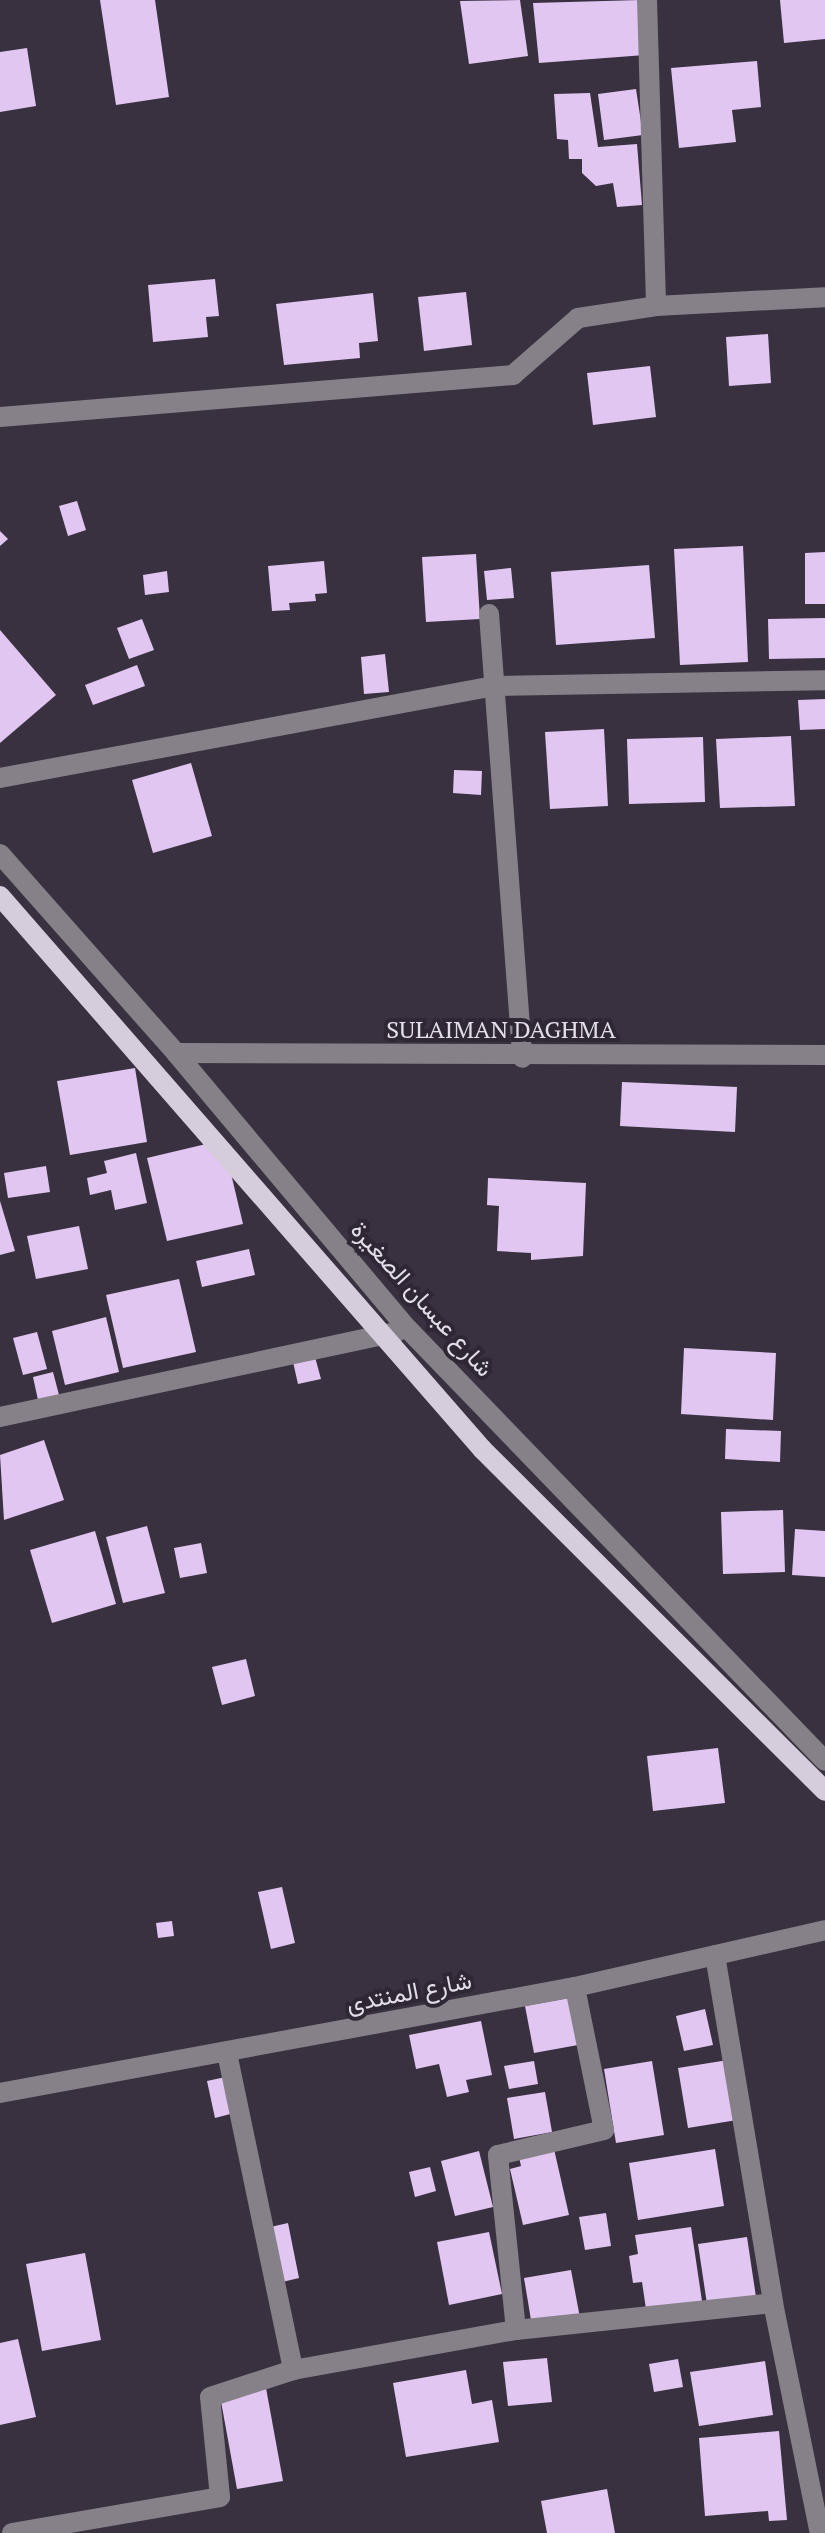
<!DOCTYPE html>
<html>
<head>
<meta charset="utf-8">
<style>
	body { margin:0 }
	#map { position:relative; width:825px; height:2533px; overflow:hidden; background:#3a3140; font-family:"PT Serif",Vazirmatn,serif }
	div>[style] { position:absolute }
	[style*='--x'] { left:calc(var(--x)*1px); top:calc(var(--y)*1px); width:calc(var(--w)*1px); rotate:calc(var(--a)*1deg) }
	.building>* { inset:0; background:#e1c6f2 }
	.minor>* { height:20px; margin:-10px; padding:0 10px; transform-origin:10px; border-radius:10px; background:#868189 }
	.major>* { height:20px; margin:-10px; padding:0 10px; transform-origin:10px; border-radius:10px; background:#d6cddc }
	span { translate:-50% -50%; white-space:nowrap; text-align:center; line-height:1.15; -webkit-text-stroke:8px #302735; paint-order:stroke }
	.street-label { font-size:24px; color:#e3dee7 }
</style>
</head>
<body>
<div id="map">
	<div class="building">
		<i style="clip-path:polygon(100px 0,155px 0,169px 97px,116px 105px)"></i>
		<i style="clip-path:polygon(520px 0,528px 56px,469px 64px,460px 1px)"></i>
		<i style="clip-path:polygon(640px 0,645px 55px,539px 63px,533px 3px)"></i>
		<i style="clip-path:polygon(780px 0,825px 0,825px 39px,784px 43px)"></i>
		<i style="clip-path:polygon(27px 48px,36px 106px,0 112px,0 52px)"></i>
		<i style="clip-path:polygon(757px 61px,761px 107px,732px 110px,736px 142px,679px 148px,671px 68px)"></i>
		<i style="clip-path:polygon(636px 89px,643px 135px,604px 140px,598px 94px)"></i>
		<i style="clip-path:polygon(590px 93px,598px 147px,637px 144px,642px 205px,617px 207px,613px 183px,596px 186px,582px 173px,582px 159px,569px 159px,568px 140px,557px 139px,554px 94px)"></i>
		<i style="clip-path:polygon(215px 279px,219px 316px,206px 317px,208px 337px,153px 342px,148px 285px)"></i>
		<i style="clip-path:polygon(466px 292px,472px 345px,424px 351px,418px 297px)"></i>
		<i style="clip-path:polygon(373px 293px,378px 341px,359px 343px,360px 358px,284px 365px,276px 304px)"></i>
		<i style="clip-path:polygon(768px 334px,771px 383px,729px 386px,726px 337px)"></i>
		<i style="clip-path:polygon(650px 366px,656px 417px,593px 425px,587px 373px)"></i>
		<i style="clip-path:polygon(77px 501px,86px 530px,68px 536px,59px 506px)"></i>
		<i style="clip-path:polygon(0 531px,8px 539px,0 546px)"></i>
		<i style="clip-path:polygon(743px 546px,748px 662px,680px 665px,674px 549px)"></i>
		<i style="clip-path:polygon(825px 552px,825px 604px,805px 604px,805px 553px)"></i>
		<i style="clip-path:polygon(476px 554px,480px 619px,426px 622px,422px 557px)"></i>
		<i style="clip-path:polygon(324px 561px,327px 593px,315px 594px,316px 601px,289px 603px,290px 610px,272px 611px,268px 566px)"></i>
		<i style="clip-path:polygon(649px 565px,655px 638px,556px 645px,551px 572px)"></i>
		<i style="clip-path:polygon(511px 568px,514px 598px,487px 600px,484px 571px)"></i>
		<i style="clip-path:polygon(167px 571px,169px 592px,145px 595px,143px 575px)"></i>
		<i style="clip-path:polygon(825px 618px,825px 658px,769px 659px,768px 619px)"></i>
		<i style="clip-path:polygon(142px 619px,154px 650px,129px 659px,117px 628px)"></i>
		<i style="clip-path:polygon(0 630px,56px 695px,0 743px)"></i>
		<i style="clip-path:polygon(385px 654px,389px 692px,364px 694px,361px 657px)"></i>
		<i style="clip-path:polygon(137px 665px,145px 686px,93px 705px,85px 685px)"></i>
		<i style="clip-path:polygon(825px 699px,825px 729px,800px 730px,798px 700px)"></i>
		<i style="clip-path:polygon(604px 729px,608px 806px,550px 809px,545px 732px)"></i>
		<i style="clip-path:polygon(791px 736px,795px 806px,720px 808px,716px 739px)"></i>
		<i style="clip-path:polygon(703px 737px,705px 802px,629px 804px,627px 739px)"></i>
		<i style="clip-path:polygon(191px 763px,212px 836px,153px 853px,132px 780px)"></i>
		<i style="clip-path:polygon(454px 770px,482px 771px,481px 795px,453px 793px)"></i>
		<i style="clip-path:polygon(135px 1068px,147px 1142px,70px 1155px,57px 1081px)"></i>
		<i style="clip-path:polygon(622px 1082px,737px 1087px,735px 1132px,620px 1126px)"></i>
		<i style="clip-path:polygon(223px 1140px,243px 1224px,167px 1241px,147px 1158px)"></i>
		<i style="clip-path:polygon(136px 1153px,147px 1203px,115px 1210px,111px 1190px,90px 1195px,87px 1178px,107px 1173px,104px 1161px)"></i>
		<i style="clip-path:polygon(46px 1166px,50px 1192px,8px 1198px,4px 1173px)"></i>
		<i style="clip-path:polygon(488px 1178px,586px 1183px,583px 1256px,531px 1260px,531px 1253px,497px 1251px,499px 1206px,487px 1205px)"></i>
		<i style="clip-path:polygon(0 1201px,15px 1251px,0 1255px)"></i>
		<i style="clip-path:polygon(79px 1226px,88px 1269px,36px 1279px,27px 1236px)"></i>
		<i style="clip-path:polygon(249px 1249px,255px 1275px,202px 1287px,196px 1261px)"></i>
		<i style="clip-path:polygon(179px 1279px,196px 1352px,123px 1368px,106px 1295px)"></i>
		<i style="clip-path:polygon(106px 1317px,119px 1372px,65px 1385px,52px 1331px)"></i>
		<i style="clip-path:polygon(37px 1332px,47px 1369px,23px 1375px,13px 1338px)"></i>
		<i style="clip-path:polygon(684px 1348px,776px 1353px,773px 1420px,681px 1414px)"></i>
		<i style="clip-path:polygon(315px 1357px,321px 1379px,298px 1384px,293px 1362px)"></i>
		<i style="clip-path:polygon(53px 1372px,59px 1395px,38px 1400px,33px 1377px)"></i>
		<i style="clip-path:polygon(726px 1429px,781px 1431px,780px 1462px,725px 1459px)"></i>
		<i style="clip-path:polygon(44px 1440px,64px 1500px,4px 1520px,0 1455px)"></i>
		<i style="clip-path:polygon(783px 1510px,785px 1572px,723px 1574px,721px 1512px)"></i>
		<i style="clip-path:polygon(147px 1526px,165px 1593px,123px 1603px,106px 1537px)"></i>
		<i style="clip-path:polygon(795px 1529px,825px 1531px,825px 1577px,792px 1575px)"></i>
		<i style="clip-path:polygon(95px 1531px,116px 1604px,52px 1623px,30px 1550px)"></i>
		<i style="clip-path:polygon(201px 1543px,207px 1573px,180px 1578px,174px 1548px)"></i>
		<i style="clip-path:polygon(246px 1659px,255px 1696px,222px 1705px,212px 1667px)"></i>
		<i style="clip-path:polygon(718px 1748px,725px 1803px,653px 1811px,647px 1756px)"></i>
		<i style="clip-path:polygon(282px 1887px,295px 1943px,271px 1949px,258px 1892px)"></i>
		<i style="clip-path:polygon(172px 1921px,174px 1936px,158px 1938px,156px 1923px)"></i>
		<i style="clip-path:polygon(569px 1998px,578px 2045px,534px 2053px,525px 2006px)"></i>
		<i style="clip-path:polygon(705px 2009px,713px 2045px,684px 2051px,676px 2016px)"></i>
		<i style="clip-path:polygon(481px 2021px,492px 2075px,466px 2080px,469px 2092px,447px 2097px,439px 2064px,416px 2069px,409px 2035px)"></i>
		<i style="clip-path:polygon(728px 2060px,737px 2120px,688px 2128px,678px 2068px)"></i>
		<i style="clip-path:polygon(534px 2061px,538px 2084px,509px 2089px,504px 2066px)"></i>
		<i style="clip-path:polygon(652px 2061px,664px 2135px,616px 2143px,604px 2069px)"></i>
		<i style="clip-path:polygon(230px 2076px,238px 2112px,215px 2118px,207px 2081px)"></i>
		<i style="clip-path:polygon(545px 2092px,552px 2132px,514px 2139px,507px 2098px)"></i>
		<i style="clip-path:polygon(554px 2149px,569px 2215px,523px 2225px,510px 2169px,521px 2166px,519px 2157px)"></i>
		<i style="clip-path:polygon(715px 2149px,724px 2206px,638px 2220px,629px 2163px)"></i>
		<i style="clip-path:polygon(479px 2151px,493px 2207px,455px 2216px,441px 2161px)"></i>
		<i style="clip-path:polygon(430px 2167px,436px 2191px,415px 2197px,409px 2172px)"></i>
		<i style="clip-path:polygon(606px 2213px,611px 2246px,585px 2250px,579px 2217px)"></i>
		<i style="clip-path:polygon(288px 2223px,299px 2278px,278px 2283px,266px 2228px)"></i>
		<i style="clip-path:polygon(691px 2227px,702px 2301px,646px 2309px,642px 2282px,633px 2283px,629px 2256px,638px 2254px,635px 2235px)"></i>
		<i style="clip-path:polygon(489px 2232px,502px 2294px,449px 2305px,437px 2242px)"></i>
		<i style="clip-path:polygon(747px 2237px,756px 2297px,707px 2304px,698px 2244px)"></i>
		<i style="clip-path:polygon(85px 2253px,101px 2340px,42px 2351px,26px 2264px)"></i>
		<i style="clip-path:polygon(571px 2270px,580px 2318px,532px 2326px,524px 2278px)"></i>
		<i style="clip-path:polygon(18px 2339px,36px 2417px,0 2425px,0 2343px)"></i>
		<i style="clip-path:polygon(547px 2358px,552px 2402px,508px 2406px,503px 2362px)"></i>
		<i style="clip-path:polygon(678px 2359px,683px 2387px,654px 2392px,649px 2364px)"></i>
		<i style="clip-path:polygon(765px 2361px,773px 2415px,699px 2426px,690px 2372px)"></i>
		<i style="clip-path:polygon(466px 2370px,472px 2404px,492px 2400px,499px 2442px,406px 2457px,393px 2383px)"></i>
		<i style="clip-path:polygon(266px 2388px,283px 2481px,237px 2489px,220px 2396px)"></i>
		<i style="clip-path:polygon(779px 2431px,787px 2520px,769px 2521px,768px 2511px,705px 2516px,699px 2438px)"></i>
		<i style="clip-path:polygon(607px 2489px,615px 2533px,547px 2533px,541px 2501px)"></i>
	</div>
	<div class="minor">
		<i style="--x:647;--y:0;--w:306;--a:88.3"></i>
		<i style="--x:0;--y:417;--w:515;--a:-4.68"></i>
		<i style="--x:513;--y:375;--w:86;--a:-41.2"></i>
		<i style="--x:578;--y:318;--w:79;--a:-8.7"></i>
		<i style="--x:656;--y:306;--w:169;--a:-3"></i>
		<i style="--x:489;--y:614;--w:445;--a:85.7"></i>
		<i style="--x:0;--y:778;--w:502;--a:-10.55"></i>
		<i style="--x:494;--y:686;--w:331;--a:-1"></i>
		<i style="--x:0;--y:854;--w:266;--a:48.5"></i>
		<i style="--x:176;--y:1053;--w:361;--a:50"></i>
		<i style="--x:408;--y:1329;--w:600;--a:46.01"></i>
		<i style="--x:176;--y:1053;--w:649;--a:0.18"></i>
		<i style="--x:0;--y:1417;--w:406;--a:-12.1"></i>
		<i style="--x:715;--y:1955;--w:353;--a:80.5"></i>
		<i style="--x:773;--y:2303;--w:235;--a:78.5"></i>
		<i style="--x:227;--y:2053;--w:324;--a:78.2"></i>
		<i style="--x:0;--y:2093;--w:585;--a:-10.45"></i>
		<i style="--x:575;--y:1987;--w:256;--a:-12.8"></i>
		<i style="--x:516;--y:2330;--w:176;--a:-95.9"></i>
		<i style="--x:498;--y:2155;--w:109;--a:-13.3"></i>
		<i style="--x:604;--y:2130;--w:146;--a:-101.5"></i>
		<i style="--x:12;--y:2533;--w:211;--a:-9.8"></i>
		<i style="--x:220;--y:2497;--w:100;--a:-95.7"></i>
		<i style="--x:210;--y:2397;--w:87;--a:-18"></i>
		<i style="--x:293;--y:2370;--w:227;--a:-10.2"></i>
		<i style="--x:516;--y:2330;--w:258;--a:-6"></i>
	</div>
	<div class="major">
		<i style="--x:0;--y:896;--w:734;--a:48.92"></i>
		<i style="--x:482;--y:1449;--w:484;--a:44.9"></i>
	</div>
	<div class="street-label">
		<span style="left:501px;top:1030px">SULAIMAN DAGHMA</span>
		<span style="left:422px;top:1299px;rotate:48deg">شارع عبسان الصغيرة</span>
		<span style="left:409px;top:1992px;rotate:-11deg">شارع المنتدى</span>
	</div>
</div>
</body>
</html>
